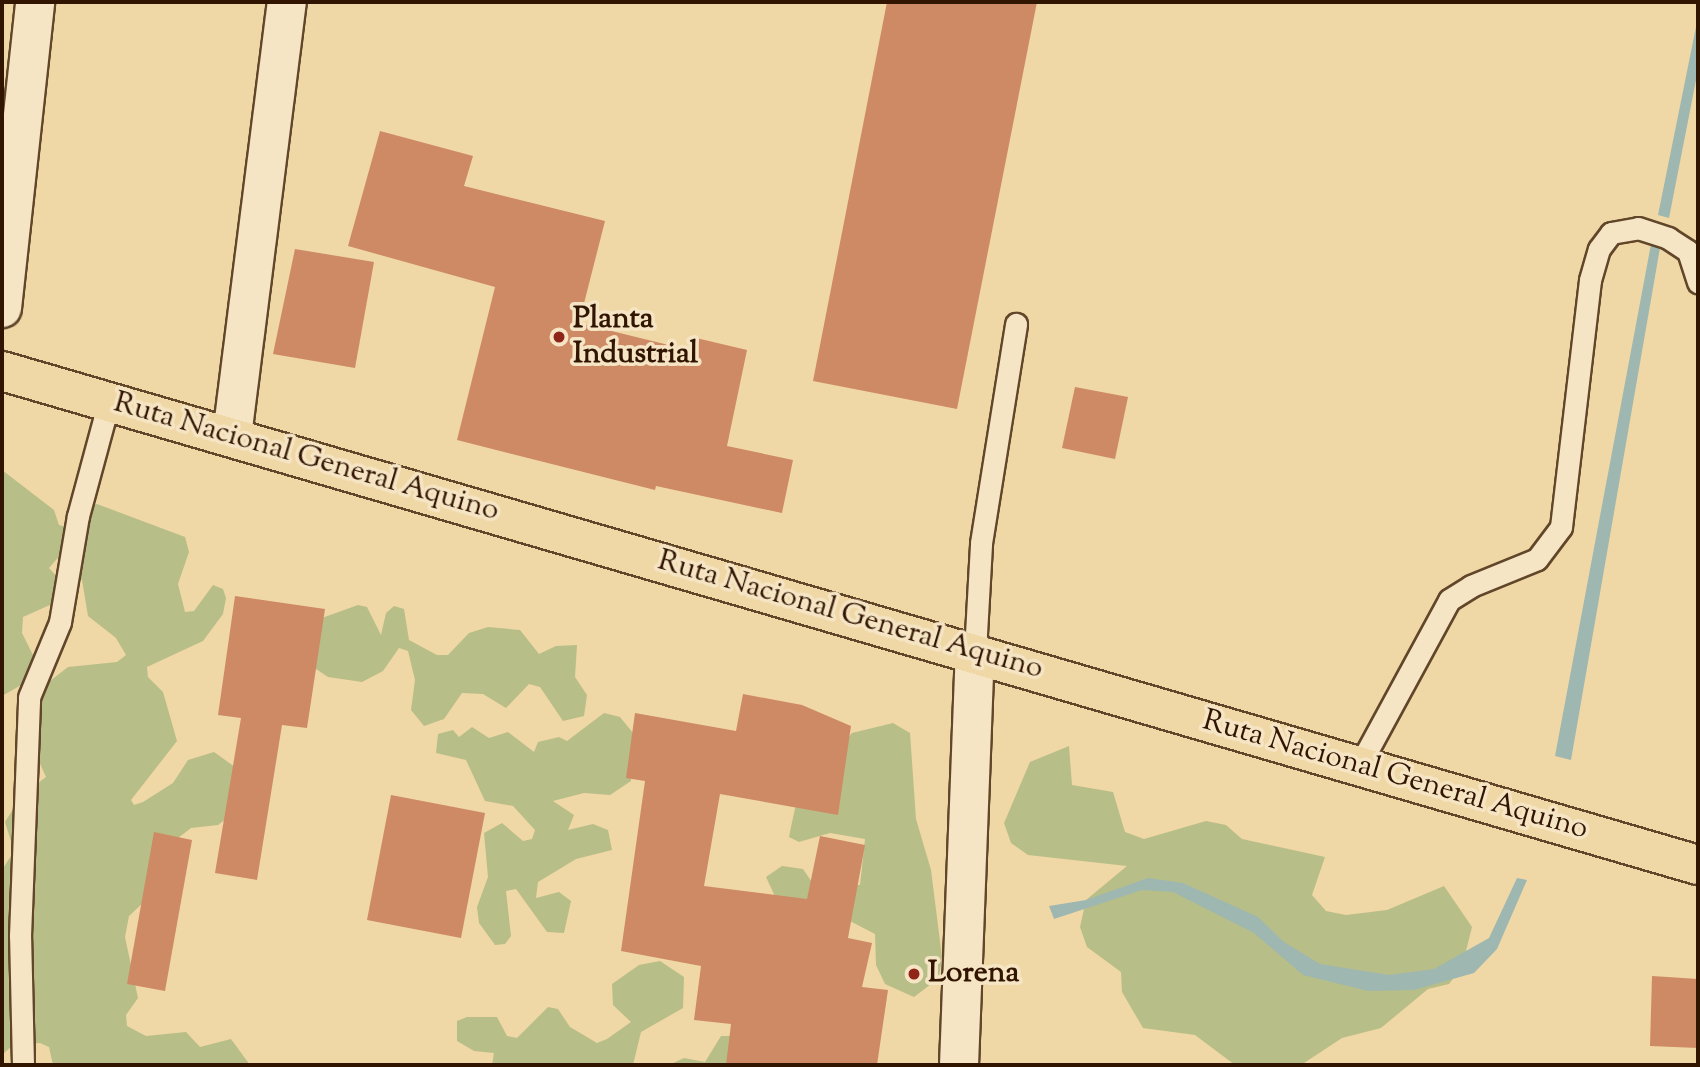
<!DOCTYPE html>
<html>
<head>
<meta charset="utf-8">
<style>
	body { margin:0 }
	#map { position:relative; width:1700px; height:1067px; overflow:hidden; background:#f0d7a6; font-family:"Sorts Mill Goudy",serif }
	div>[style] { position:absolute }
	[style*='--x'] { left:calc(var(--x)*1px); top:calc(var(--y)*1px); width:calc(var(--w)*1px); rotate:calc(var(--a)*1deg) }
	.green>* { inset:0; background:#b8be88 }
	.water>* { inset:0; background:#9eb7b1 }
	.building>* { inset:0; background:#ce8a64 }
	.roads { filter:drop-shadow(2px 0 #61462a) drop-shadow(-2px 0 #61462a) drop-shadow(0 2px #61462a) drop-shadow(0 -2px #61462a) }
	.lane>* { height:21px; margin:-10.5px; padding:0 10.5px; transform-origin:10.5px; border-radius:10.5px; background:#f5e5c5 }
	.street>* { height:38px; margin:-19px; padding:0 19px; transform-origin:19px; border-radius:19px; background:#f5e5c5 }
	.highway>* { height:38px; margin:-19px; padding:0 19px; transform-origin:19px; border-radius:19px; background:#f0d7a6 }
	.dots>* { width:19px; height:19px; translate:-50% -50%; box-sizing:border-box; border:4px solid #f5e5c5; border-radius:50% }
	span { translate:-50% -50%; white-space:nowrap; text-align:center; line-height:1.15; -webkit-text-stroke:7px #f5e5c5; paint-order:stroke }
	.poi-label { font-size:30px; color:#311500; font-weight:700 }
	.left { translate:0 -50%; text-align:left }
	.street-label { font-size:30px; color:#311500 }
	.frame { position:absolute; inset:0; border:4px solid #311500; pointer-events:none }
</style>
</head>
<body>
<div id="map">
	<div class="green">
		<i style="clip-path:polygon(2px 470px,54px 510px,59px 525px,70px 528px,63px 552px,49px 568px,59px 579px,61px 600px,23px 617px,22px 633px,36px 661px,23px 684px,2px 696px)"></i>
		<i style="clip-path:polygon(97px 504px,185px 537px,189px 552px,178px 584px,185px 612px,194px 611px,213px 585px,223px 589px,226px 598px,223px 614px,203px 641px,147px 667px,148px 677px,163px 692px,177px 741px,131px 800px,134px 805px,143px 802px,173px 783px,188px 760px,214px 752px,235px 767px,237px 811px,218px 825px,191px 828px,178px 838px,145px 901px,129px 916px,125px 937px,138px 998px,126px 1015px,127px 1026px,146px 1036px,186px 1032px,200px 1047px,231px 1039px,250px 1065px,53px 1065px,49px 1047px,40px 1043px,13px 1045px,2px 1055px,2px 870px,14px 851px,5px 822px,22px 795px,46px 777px,33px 748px,41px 688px,68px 667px,117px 662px,126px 655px,116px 638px,88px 616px,82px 580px,73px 574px,92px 505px)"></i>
		<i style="clip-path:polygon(358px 605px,367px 607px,381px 635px,386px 613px,394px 606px,404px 609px,409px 640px,437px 655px,448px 655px,469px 633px,488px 627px,520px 630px,539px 654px,556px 646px,577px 645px,575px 677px,587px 695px,584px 716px,563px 721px,540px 687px,529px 684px,506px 708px,483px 694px,462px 693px,444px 719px,424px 726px,411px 710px,415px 680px,408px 651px,399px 648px,383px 671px,362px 682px,328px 677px,310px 665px,319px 619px)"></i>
		<i style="clip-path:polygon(604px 713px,620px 717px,633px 733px,631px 781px,610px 795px,584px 793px,553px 801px,574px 815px,568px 830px,593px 824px,608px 830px,612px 850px,576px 859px,538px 882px,536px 898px,559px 892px,571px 901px,564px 933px,547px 932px,516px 889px,506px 891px,511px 936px,505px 944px,495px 945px,479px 923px,477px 907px,488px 877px,484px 833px,502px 823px,523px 841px,532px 839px,535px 830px,513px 806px,485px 801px,466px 760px,436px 753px,438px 734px,453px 730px,459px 737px,472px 727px,489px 738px,508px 732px,534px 752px,538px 742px,559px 737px,567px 741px)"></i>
		<i style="clip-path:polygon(893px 723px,910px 733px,916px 819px,931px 870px,942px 957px,939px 978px,914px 997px,885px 984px,876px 965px,875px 934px,848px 920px,779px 905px,766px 877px,782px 866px,803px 869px,814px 885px,860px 885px,865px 839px,830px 833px,799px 842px,789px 837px,791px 827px,797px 799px,852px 733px)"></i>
		<i style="clip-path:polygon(1069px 746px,1072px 785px,1113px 792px,1125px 832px,1144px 839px,1206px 821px,1226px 825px,1242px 839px,1325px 857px,1312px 895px,1326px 911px,1346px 915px,1387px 910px,1444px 886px,1472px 927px,1462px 967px,1449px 984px,1428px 989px,1381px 1028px,1342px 1038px,1301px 1065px,1235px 1065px,1195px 1035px,1143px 1028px,1122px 992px,1121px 972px,1087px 947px,1080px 927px,1086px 900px,1127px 866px,1028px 855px,1011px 843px,1004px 823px,1030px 762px)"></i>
		<i style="clip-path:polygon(660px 961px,684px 977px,683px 1008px,641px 1032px,633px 1065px,492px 1065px,494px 1053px,474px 1051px,457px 1041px,457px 1021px,467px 1017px,497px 1017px,507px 1036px,517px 1038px,548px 1007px,558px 1009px,570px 1027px,597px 1043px,607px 1039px,631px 1022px,613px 1005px,612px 984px,639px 965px)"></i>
		<i style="clip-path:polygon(721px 1036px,731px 1036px,756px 1065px,669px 1065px,684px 1058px,705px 1062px)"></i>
	</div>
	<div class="water">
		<i style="clip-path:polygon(1698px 17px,1698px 70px,1669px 218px,1658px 215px)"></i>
		<i style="clip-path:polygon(1652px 239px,1661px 242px,1571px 760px,1555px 756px)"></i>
		<i style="clip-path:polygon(1148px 878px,1183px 883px,1258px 917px,1284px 942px,1320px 964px,1389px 975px,1434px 969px,1489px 938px,1517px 878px,1527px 880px,1497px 949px,1474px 973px,1414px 990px,1368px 991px,1303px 975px,1254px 933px,1173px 892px,1142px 890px,1054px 919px,1049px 906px,1086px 900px)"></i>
	</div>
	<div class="building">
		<i style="clip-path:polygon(887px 2px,1037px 2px,957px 409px,813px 381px)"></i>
		<i style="clip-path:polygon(380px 131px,473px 156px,464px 186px,605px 221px,579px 323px,689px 350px,692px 337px,747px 350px,727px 446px,793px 460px,782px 513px,656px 486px,655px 490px,457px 440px,495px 287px,348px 246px)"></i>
		<i style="clip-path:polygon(295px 249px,374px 262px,355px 368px,273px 354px)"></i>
		<i style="clip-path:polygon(1075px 387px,1128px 397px,1115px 459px,1062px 448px)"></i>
		<i style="clip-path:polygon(235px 596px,325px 609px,307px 728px,282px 725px,257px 880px,215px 873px,241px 718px,218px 715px)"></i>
		<i style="clip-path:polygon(743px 694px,802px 705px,851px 726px,838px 815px,720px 794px,704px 886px,807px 899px,820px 836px,865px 845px,848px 938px,872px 943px,862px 987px,888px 990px,877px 1065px,726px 1065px,731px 1024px,694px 1020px,701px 966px,621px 951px,645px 781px,626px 778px,635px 713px,736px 731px)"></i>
		<i style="clip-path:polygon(391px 795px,485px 813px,461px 938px,367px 920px)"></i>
		<i style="clip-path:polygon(154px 832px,192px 840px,165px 991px,127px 984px)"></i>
		<i style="clip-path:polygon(1652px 976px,1698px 979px,1698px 1048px,1650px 1046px)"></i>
	</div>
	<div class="roads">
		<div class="lane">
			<i style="--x:975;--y:652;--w:109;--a:-86.8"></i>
			<i style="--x:981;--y:543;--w:222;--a:-80.9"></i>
			<i style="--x:1359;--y:766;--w:189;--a:-61.5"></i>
			<i style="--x:1449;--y:600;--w:26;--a:-32"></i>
			<i style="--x:1471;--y:586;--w:71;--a:-22.2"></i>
			<i style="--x:1537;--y:559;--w:40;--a:-53"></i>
			<i style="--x:1561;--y:527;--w:249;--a:-83.3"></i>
			<i style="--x:1590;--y:280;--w:32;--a:-74"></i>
			<i style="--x:1599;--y:249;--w:20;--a:-53"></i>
			<i style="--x:1611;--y:233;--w:27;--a:-10"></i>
			<i style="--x:1638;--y:228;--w:32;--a:18"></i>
			<i style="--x:1668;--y:238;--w:24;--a:33"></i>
			<i style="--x:1688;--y:251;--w:33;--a:72"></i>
			<i style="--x:23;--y:1065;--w:129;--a:-91.3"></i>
			<i style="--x:20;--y:936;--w:239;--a:-87.8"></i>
			<i style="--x:29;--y:697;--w:81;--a:-67.5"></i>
			<i style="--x:60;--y:622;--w:108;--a:-80.4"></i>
			<i style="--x:78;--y:516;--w:119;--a:-74.9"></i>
		</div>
		<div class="street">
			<i style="--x:2;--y:308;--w:308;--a:-83.8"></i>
			<i style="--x:232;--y:436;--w:437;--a:-82.8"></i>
			<i style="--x:959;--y:1065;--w:413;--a:-87.8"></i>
		</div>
		<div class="highway">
			<i style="--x:2;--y:371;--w:1766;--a:16.24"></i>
		</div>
	</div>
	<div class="dots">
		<i style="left:559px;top:337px;background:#8f2418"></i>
		<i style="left:914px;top:974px;background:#8f2418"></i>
	</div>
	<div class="poi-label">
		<span class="left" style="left:573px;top:337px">Planta<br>Industrial</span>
		<span class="left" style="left:928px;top:974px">Lorena</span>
	</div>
	<div class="street-label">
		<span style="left:306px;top:458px;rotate:16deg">Ruta Nacional General Aquino</span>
		<span style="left:850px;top:616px;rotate:16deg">Ruta Nacional General Aquino</span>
		<span style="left:1395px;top:776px;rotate:16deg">Ruta Nacional General Aquino</span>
	</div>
	<div class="frame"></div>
</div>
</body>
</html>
